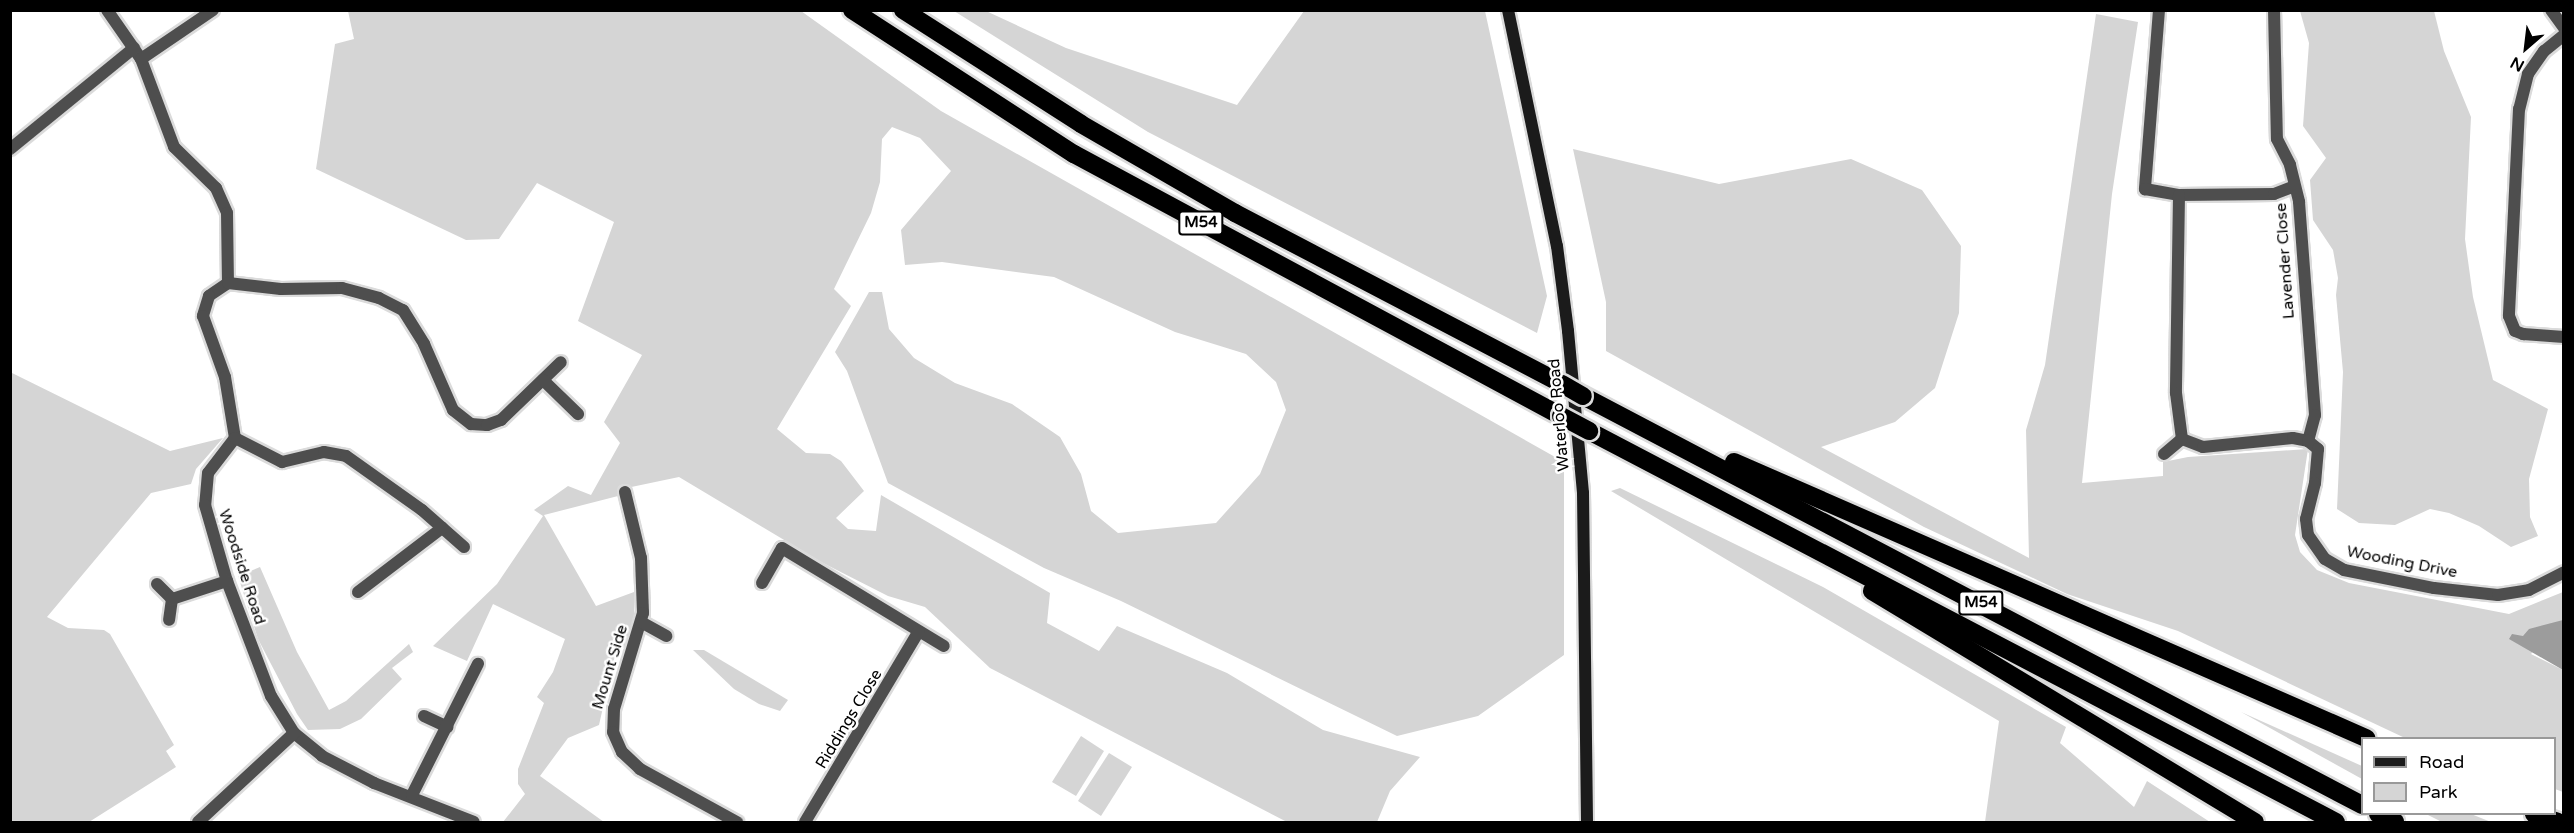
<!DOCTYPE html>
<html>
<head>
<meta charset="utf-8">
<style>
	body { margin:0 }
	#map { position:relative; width:2574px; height:833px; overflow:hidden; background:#fff; font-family:"Varela Round",sans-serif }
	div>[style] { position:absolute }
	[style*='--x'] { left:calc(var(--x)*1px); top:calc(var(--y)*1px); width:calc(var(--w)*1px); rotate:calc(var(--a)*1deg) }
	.green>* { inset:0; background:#d5d5d5 }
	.water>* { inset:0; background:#9c9c9c }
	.roads { filter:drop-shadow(2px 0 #dbdbdb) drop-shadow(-2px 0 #dbdbdb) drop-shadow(0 2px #dbdbdb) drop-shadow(0 -2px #dbdbdb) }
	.street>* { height:12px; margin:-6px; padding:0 6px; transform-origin:6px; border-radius:6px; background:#4e4e4e }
	.secondary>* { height:12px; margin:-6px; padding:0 6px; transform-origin:6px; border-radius:6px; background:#1b1b1b }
	.highway>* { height:18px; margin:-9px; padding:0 9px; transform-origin:9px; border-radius:9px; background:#000 }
	.bridges { filter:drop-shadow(2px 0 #dbdbdb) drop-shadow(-2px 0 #dbdbdb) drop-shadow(0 2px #dbdbdb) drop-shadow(0 -2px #dbdbdb) }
	.highway-bridge>* { height:18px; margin:-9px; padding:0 9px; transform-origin:9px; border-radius:9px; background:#000 }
	span { translate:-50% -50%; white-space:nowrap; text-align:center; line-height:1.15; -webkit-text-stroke:5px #fff; paint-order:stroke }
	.shield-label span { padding:2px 4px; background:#fff; border:2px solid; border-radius:4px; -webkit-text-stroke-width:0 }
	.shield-label { font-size:15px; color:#000; font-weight:700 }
	.street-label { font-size:16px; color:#000 }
	.frame { position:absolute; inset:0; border:12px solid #000; pointer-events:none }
	.legend { position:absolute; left:2361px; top:737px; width:195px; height:78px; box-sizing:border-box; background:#fff; border:2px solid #999; margin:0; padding:8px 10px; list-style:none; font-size:18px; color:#000 }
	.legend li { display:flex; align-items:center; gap:12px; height:30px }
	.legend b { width:30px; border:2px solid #999 }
	.north { position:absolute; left:2496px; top:18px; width:60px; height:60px; -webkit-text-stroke:4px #fff; paint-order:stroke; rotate:208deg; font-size:16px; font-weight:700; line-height:24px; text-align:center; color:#000 }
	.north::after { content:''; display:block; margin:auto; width:21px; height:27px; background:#000; clip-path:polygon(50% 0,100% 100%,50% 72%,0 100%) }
</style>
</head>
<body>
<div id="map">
	<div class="green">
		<i style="clip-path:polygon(348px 11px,801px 11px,941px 111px,1564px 462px,1564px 655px,1478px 716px,1397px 736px,1121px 601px,1044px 568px,888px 483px,847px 371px,835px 352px,869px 292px,882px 292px,889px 329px,914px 358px,955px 383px,1012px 404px,1060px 437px,1081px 474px,1091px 511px,1118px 533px,1216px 523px,1260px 474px,1286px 410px,1276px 382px,1246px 354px,1175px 332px,1054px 277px,942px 262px,905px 265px,901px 230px,951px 171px,920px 138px,892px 127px,882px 139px,880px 182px,871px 213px,834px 289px,851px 306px,777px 429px,806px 453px,830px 454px,841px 461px,864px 491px,836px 518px,848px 529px,876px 531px,881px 495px,1050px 593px,1047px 623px,1099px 651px,1117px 626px,1227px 673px,1323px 730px,1420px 757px,1390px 791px,1377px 822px,1287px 822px,990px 668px,925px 607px,888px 596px,821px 562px,679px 477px,617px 490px,618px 496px,544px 515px,596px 606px,634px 592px,634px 621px,627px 649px,619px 647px,598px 700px,604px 703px,599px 725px,568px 738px,540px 776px,604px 822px,503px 822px,525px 794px,518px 784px,518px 769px,544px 703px,537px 697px,553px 672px,565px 639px,493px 604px,467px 661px,433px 646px,497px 584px,543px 516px,534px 510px,568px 486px,591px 495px,620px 443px,604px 422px,642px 355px,578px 321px,614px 222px,537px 183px,499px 239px,466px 240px,316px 169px,335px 44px,354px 39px)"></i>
		<i style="clip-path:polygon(954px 11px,986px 11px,1066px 48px,1237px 105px,1304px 11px,1485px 11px,1547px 296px,1537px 333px,1148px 132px)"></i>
		<i style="clip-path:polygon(2300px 11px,2434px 11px,2444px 51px,2471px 117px,2465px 239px,2473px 297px,2493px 380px,2548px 409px,2529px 479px,2530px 517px,2538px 536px,2511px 547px,2479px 526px,2449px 513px,2430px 509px,2395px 525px,2359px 523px,2337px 509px,2343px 372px,2336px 295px,2338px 278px,2333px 250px,2313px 220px,2310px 180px,2326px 158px,2303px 126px,2309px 43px)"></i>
		<i style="clip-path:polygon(2096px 14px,2138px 22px,2112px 194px,2082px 483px,2163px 476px,2163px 462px,2188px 457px,2308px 449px,2295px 535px,2300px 552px,2317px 570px,2349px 583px,2509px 614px,2563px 592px,2563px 620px,2531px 654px,2563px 670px,2563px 792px,2555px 789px,2554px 738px,2405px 738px,2178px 631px,2067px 594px,1924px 527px,1606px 351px,1606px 302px,1573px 149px,1719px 184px,1851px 159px,1922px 190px,1961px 246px,1959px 313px,1935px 388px,1895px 422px,1821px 447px,2029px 558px,2026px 430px,2045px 365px)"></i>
		<i style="clip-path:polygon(10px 372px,170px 451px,223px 438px,196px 469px,191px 484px,151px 493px,47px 617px,68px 628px,104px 630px,110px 634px,174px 745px,166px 751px,176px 767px,89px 822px,11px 822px)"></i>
		<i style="clip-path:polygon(1620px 488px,1823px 587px,2066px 727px,2060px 743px,2134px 807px,2147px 781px,2210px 822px,1985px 822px,1999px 721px,1611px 491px)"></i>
		<i style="clip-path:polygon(260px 567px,297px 652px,329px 710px,346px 701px,409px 644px,413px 652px,392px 668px,402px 679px,361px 719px,340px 729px,308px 730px,297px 714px,258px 639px,238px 576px)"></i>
		<i style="clip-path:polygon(693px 650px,704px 650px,788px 700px,780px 711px,759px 704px,734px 689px)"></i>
		<i style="clip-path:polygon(2241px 712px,2362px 766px,2362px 779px)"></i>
		<i style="clip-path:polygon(1081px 736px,1104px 751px,1076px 796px,1052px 782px)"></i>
		<i style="clip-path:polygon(1109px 753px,1132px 767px,1101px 816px,1078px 801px)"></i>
		<i style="clip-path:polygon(2426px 814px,2471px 814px,2491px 822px,2442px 822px)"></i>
	</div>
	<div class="water">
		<i style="clip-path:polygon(2563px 620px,2563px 670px,2509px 639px,2512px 634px,2523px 636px,2529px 629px)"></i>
	</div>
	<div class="roads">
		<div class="street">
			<i style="--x:107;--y:10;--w:60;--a:55.2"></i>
			<i style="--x:141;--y:59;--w:94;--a:69.4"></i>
			<i style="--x:174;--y:147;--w:59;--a:44.3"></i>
			<i style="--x:216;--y:188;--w:27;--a:66"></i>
			<i style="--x:227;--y:213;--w:70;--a:89.2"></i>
			<i style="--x:228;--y:283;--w:23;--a:146"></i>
			<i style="--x:209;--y:296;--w:21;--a:107"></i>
			<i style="--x:203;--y:316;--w:65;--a:70.2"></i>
			<i style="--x:225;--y:377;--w:62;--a:80.7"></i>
			<i style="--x:235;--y:438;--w:44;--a:127.6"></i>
			<i style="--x:208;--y:473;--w:32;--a:95"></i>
			<i style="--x:205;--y:505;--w:79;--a:73.9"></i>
			<i style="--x:227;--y:581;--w:123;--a:69.1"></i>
			<i style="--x:271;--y:696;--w:44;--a:58.1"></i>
			<i style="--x:294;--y:733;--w:36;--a:39"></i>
			<i style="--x:322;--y:756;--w:59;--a:27.4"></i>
			<i style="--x:374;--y:783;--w:107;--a:21.3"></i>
			<i style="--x:2159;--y:10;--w:180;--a:94.5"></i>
			<i style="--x:2145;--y:189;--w:35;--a:10"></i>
			<i style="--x:2179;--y:195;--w:95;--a:-0.6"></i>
			<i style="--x:2274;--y:194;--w:22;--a:-21"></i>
			<i style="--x:2274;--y:10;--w:129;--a:88.7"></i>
			<i style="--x:2277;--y:139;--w:29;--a:63"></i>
			<i style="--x:2290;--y:165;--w:38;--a:76"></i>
			<i style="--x:2299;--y:202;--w:214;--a:85.7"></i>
			<i style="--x:2315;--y:415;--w:27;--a:105"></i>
			<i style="--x:2551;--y:10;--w:22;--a:54"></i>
			<i style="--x:2564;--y:35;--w:26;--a:141"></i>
			<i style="--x:2544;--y:51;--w:28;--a:125"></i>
			<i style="--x:2528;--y:74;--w:36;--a:104"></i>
			<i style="--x:2519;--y:109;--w:207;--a:92.8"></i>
			<i style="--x:2509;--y:316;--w:16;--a:68"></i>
			<i style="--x:2515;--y:331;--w:9;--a:21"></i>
			<i style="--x:2523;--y:334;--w:41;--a:4.2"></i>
			<i style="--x:141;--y:59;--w:87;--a:-34.2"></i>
			<i style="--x:10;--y:149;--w:160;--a:-39.2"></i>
			<i style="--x:2179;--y:195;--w:198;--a:90.9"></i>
			<i style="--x:2176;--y:393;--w:46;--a:82.6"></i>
			<i style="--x:2182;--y:439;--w:22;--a:21"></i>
			<i style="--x:2203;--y:447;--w:90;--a:-5.7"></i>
			<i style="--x:2293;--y:438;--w:15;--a:11"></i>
			<i style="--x:228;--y:283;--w:53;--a:6.5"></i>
			<i style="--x:281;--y:289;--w:61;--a:-0.9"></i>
			<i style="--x:342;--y:288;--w:38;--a:15"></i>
			<i style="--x:379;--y:298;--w:27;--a:27"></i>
			<i style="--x:403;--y:310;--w:40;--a:58"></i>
			<i style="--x:424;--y:344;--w:72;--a:66.3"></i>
			<i style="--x:453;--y:410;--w:23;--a:38"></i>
			<i style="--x:471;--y:424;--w:16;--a:4"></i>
			<i style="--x:487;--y:425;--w:15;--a:-20"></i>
			<i style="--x:501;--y:420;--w:83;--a:-44"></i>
			<i style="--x:543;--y:380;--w:49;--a:44.2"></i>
			<i style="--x:235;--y:438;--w:53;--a:27.1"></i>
			<i style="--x:282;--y:462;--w:43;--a:-13.4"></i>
			<i style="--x:324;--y:452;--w:22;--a:10"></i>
			<i style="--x:346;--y:456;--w:93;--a:35.4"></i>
			<i style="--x:422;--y:510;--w:56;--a:41.4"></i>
			<i style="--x:2308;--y:441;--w:13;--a:39"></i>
			<i style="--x:2318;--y:449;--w:34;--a:95"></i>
			<i style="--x:2315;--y:483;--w:37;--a:104"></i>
			<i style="--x:2306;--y:519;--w:16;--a:83"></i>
			<i style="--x:2308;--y:535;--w:29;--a:55"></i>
			<i style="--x:2325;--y:559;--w:22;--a:30"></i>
			<i style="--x:2344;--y:570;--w:92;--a:11.3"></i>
			<i style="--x:2434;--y:588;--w:64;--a:6.2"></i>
			<i style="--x:2498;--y:595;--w:31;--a:-9"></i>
			<i style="--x:2529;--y:590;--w:39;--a:-27"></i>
			<i style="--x:2164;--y:454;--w:23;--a:-40"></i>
			<i style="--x:625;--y:492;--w:68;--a:76.4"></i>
			<i style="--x:641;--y:558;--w:55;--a:87.9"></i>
			<i style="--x:643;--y:613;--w:100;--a:106.8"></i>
			<i style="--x:614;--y:709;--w:23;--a:92"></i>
			<i style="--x:613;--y:732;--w:22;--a:66"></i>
			<i style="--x:622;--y:752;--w:25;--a:43"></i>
			<i style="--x:640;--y:769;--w:111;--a:28.7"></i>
			<i style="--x:762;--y:583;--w:40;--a:-60.3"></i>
			<i style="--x:782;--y:548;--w:189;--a:31.2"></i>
			<i style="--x:157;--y:584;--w:21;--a:45"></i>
			<i style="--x:172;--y:599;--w:21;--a:98"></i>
			<i style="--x:358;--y:592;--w:106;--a:-37.3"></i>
			<i style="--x:172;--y:599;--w:58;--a:-18.1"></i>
			<i style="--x:641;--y:622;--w:29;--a:29"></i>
			<i style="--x:424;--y:716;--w:26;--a:25"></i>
			<i style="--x:412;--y:795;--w:147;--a:-63.3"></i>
			<i style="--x:198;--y:822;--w:131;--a:-42.8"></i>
			<i style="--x:805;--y:822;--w:222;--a:-59.2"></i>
		</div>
		<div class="secondary">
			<i style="--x:1508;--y:10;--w:241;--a:78.3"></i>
			<i style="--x:1557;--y:246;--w:86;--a:82.6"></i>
			<i style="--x:1568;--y:331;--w:163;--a:84.7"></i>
			<i style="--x:1583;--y:493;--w:329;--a:89.3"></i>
		</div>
		<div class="highway">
			<i style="--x:852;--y:10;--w:265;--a:33"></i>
			<i style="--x:1074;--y:154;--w:553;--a:28.28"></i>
			<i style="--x:903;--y:10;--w:211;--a:32.6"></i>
			<i style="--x:1081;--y:124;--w:178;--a:30"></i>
			<i style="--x:1235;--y:213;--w:369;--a:27.6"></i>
			<i style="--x:1583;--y:396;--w:880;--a:27.7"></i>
			<i style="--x:1589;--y:431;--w:843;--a:27.63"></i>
			<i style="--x:1734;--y:462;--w:690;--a:23.59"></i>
			<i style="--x:1872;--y:591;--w:447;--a:31.1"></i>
			<i style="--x:2378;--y:814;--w:19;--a:25"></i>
			<i style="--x:2534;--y:814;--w:25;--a:18"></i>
		</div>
	</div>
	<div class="bridges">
		<div class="highway-bridge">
			<i style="--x:1562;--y:384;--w:24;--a:30"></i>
			<i style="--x:1561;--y:416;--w:32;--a:28"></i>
		</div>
	</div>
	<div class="shield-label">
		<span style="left:1201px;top:223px">M54</span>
		<span style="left:1981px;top:603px">M54</span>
	</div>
	<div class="street-label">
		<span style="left:2285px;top:261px;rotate:-94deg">Lavender Close</span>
		<span style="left:1559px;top:415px;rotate:-95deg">Waterloo Road</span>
		<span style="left:2402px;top:562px;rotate:11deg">Wooding Drive</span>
		<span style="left:242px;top:567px;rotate:72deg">Woodside Road</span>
		<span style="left:610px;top:667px;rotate:-73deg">Mount Side</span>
		<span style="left:849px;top:719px;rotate:-59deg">Riddings Close</span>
	</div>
	<div class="frame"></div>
	<ul class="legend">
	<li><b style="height:8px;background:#1b1b1b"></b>Road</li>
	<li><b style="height:16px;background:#d5d5d5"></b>Park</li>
	</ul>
	<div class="north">N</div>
</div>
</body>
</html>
